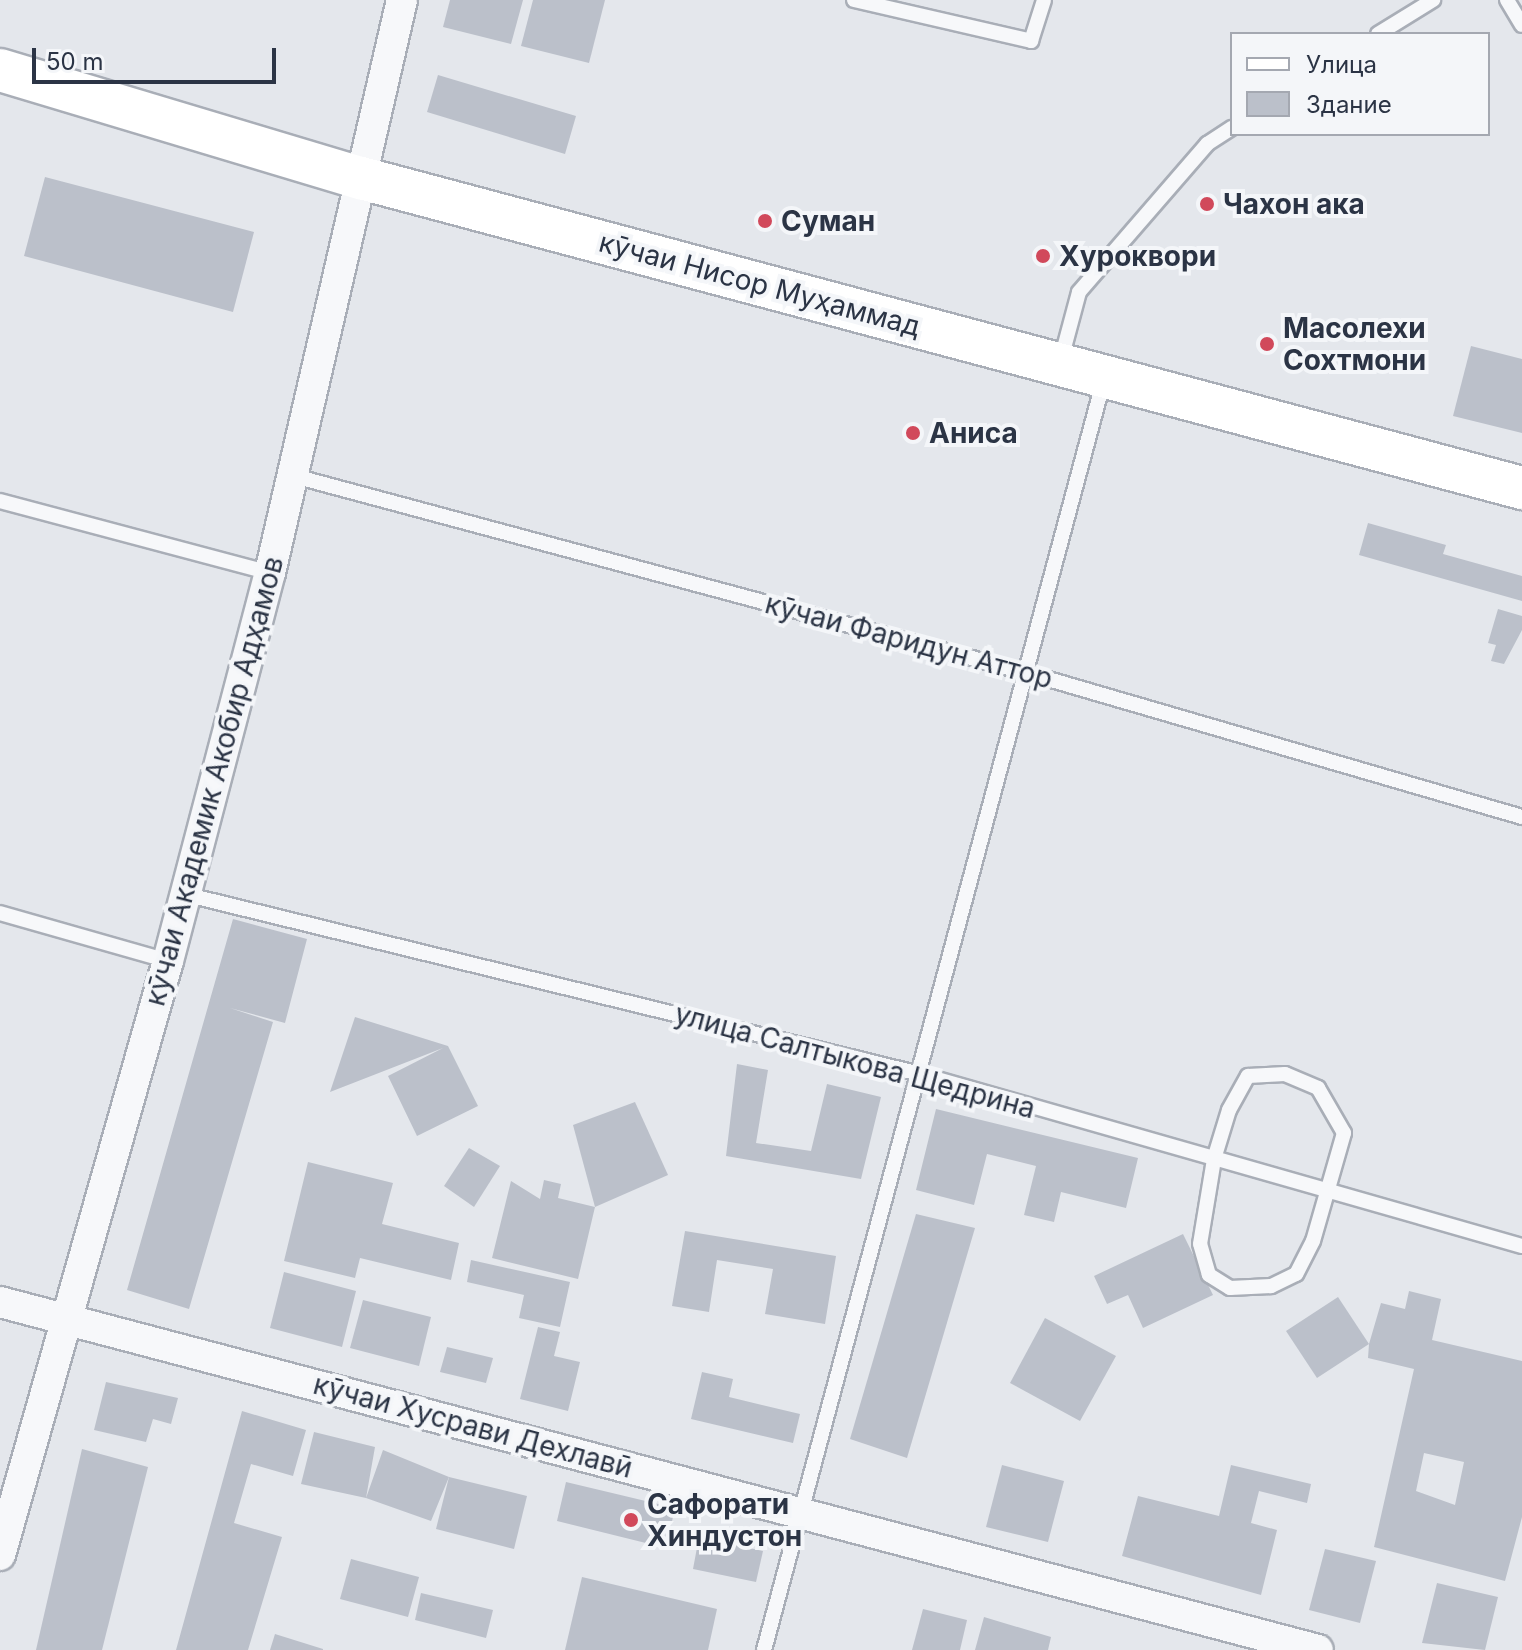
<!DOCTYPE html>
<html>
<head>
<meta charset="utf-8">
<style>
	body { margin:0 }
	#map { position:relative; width:1522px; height:1650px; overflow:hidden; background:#e4e7ec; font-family:Inter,sans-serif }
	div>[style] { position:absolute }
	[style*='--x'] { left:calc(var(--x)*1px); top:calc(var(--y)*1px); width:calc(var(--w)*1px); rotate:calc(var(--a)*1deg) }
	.building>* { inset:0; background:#bbc0ca }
	.roads { filter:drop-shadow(2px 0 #a9aeb7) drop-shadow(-2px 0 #a9aeb7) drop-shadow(0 2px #a9aeb7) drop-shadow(0 -2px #a9aeb7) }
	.lane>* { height:14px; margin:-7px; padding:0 7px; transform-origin:7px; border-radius:7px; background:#f7f8fa }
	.street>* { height:30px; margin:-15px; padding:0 15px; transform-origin:15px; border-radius:15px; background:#f7f8fa }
	.secondary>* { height:42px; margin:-21px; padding:0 21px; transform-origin:21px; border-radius:21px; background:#fff }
	.dots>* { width:22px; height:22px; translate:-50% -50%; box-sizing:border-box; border:4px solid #f4f6f9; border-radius:50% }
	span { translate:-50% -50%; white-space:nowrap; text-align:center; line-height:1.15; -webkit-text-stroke:8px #f4f6f9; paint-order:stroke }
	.poi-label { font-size:28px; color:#2b3445; font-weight:700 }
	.left { translate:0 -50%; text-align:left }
	.street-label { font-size:28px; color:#2b3445 }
	.legend { position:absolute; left:1230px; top:32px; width:260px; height:104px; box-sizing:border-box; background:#f4f6f9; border:2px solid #a4a8b1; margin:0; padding:10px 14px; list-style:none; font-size:24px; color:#2b3445 }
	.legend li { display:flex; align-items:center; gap:16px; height:40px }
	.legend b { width:40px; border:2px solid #a4a8b1 }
	.scale { position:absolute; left:32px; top:48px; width:244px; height:36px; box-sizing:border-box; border:4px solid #2b3445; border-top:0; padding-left:10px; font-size:24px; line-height:28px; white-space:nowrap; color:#2b3445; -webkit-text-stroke:6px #f4f6f9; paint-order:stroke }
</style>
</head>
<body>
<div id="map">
	<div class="building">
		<i style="clip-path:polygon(450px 0,523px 0,511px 44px,443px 27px)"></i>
		<i style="clip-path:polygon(533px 0,605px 0,589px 63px,521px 46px)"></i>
		<i style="clip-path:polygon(438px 75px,576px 116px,565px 154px,427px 112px)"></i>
		<i style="clip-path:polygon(45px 177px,254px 232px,233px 312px,24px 256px)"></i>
		<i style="clip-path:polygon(1471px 346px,1522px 359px,1522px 433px,1453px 416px)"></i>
		<i style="clip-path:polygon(1368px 523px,1446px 545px,1443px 554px,1522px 576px,1522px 601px,1359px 555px)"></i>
		<i style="clip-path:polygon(1498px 609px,1522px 616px,1522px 630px,1504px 664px,1491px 661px,1496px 645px,1488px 643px)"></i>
		<i style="clip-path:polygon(233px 919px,307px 939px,285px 1023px,230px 1008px,273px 1022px,189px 1309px,127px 1290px)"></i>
		<i style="clip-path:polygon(355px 1017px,448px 1046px,478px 1106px,417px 1136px,388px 1076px,443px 1048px,330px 1092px)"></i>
		<i style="clip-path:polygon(737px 1064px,768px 1070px,756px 1143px,811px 1151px,827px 1084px,881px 1097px,861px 1179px,726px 1156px)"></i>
		<i style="clip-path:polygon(635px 1102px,668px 1175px,595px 1207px,573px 1125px)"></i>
		<i style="clip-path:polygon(936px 1109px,1138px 1158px,1126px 1208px,1061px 1192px,1054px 1222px,1024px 1215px,1036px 1166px,987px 1154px,974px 1205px,916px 1190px)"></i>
		<i style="clip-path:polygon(469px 1148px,500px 1166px,474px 1207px,444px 1186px)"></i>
		<i style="clip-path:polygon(308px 1162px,393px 1183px,382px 1224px,459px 1243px,451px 1280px,360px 1258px,355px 1278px,284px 1261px)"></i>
		<i style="clip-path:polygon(544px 1180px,561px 1184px,558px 1198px,595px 1207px,578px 1279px,492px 1258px,511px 1181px,540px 1199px)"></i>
		<i style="clip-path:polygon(916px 1214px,975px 1228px,907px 1458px,850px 1439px)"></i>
		<i style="clip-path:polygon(685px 1231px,836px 1256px,825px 1324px,765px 1314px,773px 1269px,717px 1260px,709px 1312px,672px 1306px)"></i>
		<i style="clip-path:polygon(1183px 1234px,1213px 1295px,1143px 1328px,1128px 1295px,1107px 1304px,1094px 1276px)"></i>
		<i style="clip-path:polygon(471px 1260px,570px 1282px,560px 1327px,519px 1318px,524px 1295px,467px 1282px)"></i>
		<i style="clip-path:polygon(284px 1272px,356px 1291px,342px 1347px,270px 1328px)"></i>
		<i style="clip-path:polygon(evenodd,1409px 1291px,1441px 1299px,1432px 1340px,1522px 1361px,1522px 1517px,1505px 1581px,1374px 1547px,1414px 1369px,1368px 1358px,1369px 1344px,1381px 1303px,1405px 1309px,1409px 1291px,1424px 1453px,1464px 1462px,1455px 1505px,1416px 1491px,1424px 1453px)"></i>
		<i style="clip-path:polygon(1338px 1297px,1369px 1344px,1317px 1378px,1286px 1331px)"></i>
		<i style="clip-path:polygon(363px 1300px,431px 1317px,419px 1366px,350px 1348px)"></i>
		<i style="clip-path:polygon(1045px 1318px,1116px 1356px,1080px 1421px,1010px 1383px)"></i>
		<i style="clip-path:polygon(538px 1327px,560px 1332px,554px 1356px,580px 1362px,568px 1411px,520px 1399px)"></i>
		<i style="clip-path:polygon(447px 1347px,493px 1358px,486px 1383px,440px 1372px)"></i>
		<i style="clip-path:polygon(702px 1372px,733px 1379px,729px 1397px,800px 1414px,793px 1443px,691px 1419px)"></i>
		<i style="clip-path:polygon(106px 1382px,178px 1398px,171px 1424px,153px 1419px,146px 1442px,94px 1430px)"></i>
		<i style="clip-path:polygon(242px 1411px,306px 1430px,293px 1476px,251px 1464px,234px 1523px,282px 1537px,248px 1650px,176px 1650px)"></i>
		<i style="clip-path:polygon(314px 1432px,375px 1447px,366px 1498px,383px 1450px,449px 1477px,431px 1521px,366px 1498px,301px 1484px)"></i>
		<i style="clip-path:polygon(82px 1449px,148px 1467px,102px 1650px,36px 1650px)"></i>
		<i style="clip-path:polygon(1002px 1465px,1064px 1481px,1048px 1542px,986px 1527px)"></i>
		<i style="clip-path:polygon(1231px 1465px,1311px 1484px,1307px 1503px,1259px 1491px,1251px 1523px,1277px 1530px,1261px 1595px,1122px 1556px,1138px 1496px,1219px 1516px)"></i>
		<i style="clip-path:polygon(449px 1477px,527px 1496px,514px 1549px,436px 1529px)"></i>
		<i style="clip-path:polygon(566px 1482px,675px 1508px,666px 1548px,557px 1521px)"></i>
		<i style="clip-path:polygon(699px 1537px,763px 1551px,756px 1582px,693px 1569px)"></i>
		<i style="clip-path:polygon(1325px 1549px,1376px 1561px,1360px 1623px,1309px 1610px)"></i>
		<i style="clip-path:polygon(351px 1559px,419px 1577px,408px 1617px,340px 1599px)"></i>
		<i style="clip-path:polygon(582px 1577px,717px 1609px,708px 1650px,565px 1650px)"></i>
		<i style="clip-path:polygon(1437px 1583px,1498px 1597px,1485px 1650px,1422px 1643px)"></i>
		<i style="clip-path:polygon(421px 1593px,493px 1610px,486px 1638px,415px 1620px)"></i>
		<i style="clip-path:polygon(923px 1609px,967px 1620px,960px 1650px,912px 1650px)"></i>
		<i style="clip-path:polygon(984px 1617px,1051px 1637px,1048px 1650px,975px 1650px)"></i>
		<i style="clip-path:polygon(275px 1634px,323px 1649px,323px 1650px,270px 1650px)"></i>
	</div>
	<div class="roads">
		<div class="lane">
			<i style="--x:854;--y:0;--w:182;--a:13"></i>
			<i style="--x:1031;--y:41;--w:43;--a:-72.4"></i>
			<i style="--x:1507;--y:0;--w:29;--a:59"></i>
			<i style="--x:1378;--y:34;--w:65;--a:-31.7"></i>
			<i style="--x:1060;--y:363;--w:73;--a:-75"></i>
			<i style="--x:1079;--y:292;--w:196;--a:-49.1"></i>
			<i style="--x:1207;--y:144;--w:30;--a:-33"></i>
			<i style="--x:294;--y:476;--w:756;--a:15.03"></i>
			<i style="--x:1024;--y:672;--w:519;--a:16.23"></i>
			<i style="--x:0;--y:501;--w:279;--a:14.9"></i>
			<i style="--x:184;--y:894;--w:754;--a:13.74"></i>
			<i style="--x:916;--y:1073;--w:630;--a:15.93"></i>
			<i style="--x:0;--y:913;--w:175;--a:15.9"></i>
			<i style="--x:1285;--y:1074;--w:36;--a:23"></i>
			<i style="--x:1318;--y:1088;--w:52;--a:60"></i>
			<i style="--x:1344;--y:1133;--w:112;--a:106"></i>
			<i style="--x:1313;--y:1241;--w:37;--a:117"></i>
			<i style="--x:1296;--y:1274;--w:28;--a:154"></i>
			<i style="--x:1271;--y:1286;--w:41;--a:177.2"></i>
			<i style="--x:1230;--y:1288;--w:25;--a:-148"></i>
			<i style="--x:1209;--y:1275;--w:32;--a:-106"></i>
			<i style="--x:1200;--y:1244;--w:86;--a:-80.6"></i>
			<i style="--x:1214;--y:1159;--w:51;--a:-73"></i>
			<i style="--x:1229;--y:1110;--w:39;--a:-61"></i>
			<i style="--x:1248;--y:1076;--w:37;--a:-3"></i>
			<i style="--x:764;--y:1650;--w:1316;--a:-75.02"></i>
		</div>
		<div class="street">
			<i style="--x:0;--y:1302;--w:1363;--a:14.79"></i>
			<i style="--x:0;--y:1555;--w:617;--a:-74.21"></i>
			<i style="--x:168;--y:961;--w:401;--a:-75.3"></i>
			<i style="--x:270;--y:573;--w:588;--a:-77.03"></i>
		</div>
		<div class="secondary">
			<i style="--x:0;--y:70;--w:377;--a:16.7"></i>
			<i style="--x:361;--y:178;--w:1202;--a:14.95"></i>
		</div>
	</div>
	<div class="dots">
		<i style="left:1207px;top:204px;background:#d1495b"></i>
		<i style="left:765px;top:221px;background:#d1495b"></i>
		<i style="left:1043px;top:256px;background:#d1495b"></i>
		<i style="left:1267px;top:344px;background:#d1495b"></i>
		<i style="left:913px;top:433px;background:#d1495b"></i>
		<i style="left:631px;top:1520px;background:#d1495b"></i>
	</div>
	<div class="poi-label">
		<span class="left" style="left:1223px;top:204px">Чахон ака</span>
		<span class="left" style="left:781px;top:221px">Суман</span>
		<span class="left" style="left:1059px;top:256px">Хуроквори</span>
		<span class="left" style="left:1283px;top:344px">Масолехи<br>Сохтмони</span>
		<span class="left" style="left:929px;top:433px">Аниса</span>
		<span class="left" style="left:647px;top:1520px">Сафорати<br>Хиндустон</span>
	</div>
	<div class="street-label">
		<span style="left:760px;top:284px;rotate:15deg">кӯчаи Нисор Муҳаммад</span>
		<span style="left:909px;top:641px;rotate:15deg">кӯчаи Фаридун Аттор</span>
		<span style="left:214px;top:781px;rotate:-75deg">кӯчаи Академик Акобир Адҳамов</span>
		<span style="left:855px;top:1061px;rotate:15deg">улица Салтыкова Щедрина</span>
		<span style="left:473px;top:1426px;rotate:15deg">кӯчаи Хусрави Дехлавӣ</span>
	</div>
	<ul class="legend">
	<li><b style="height:10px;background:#fff"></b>Улица</li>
	<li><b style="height:22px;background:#bbc0ca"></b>Здание</li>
	</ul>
	<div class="scale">50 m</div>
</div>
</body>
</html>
